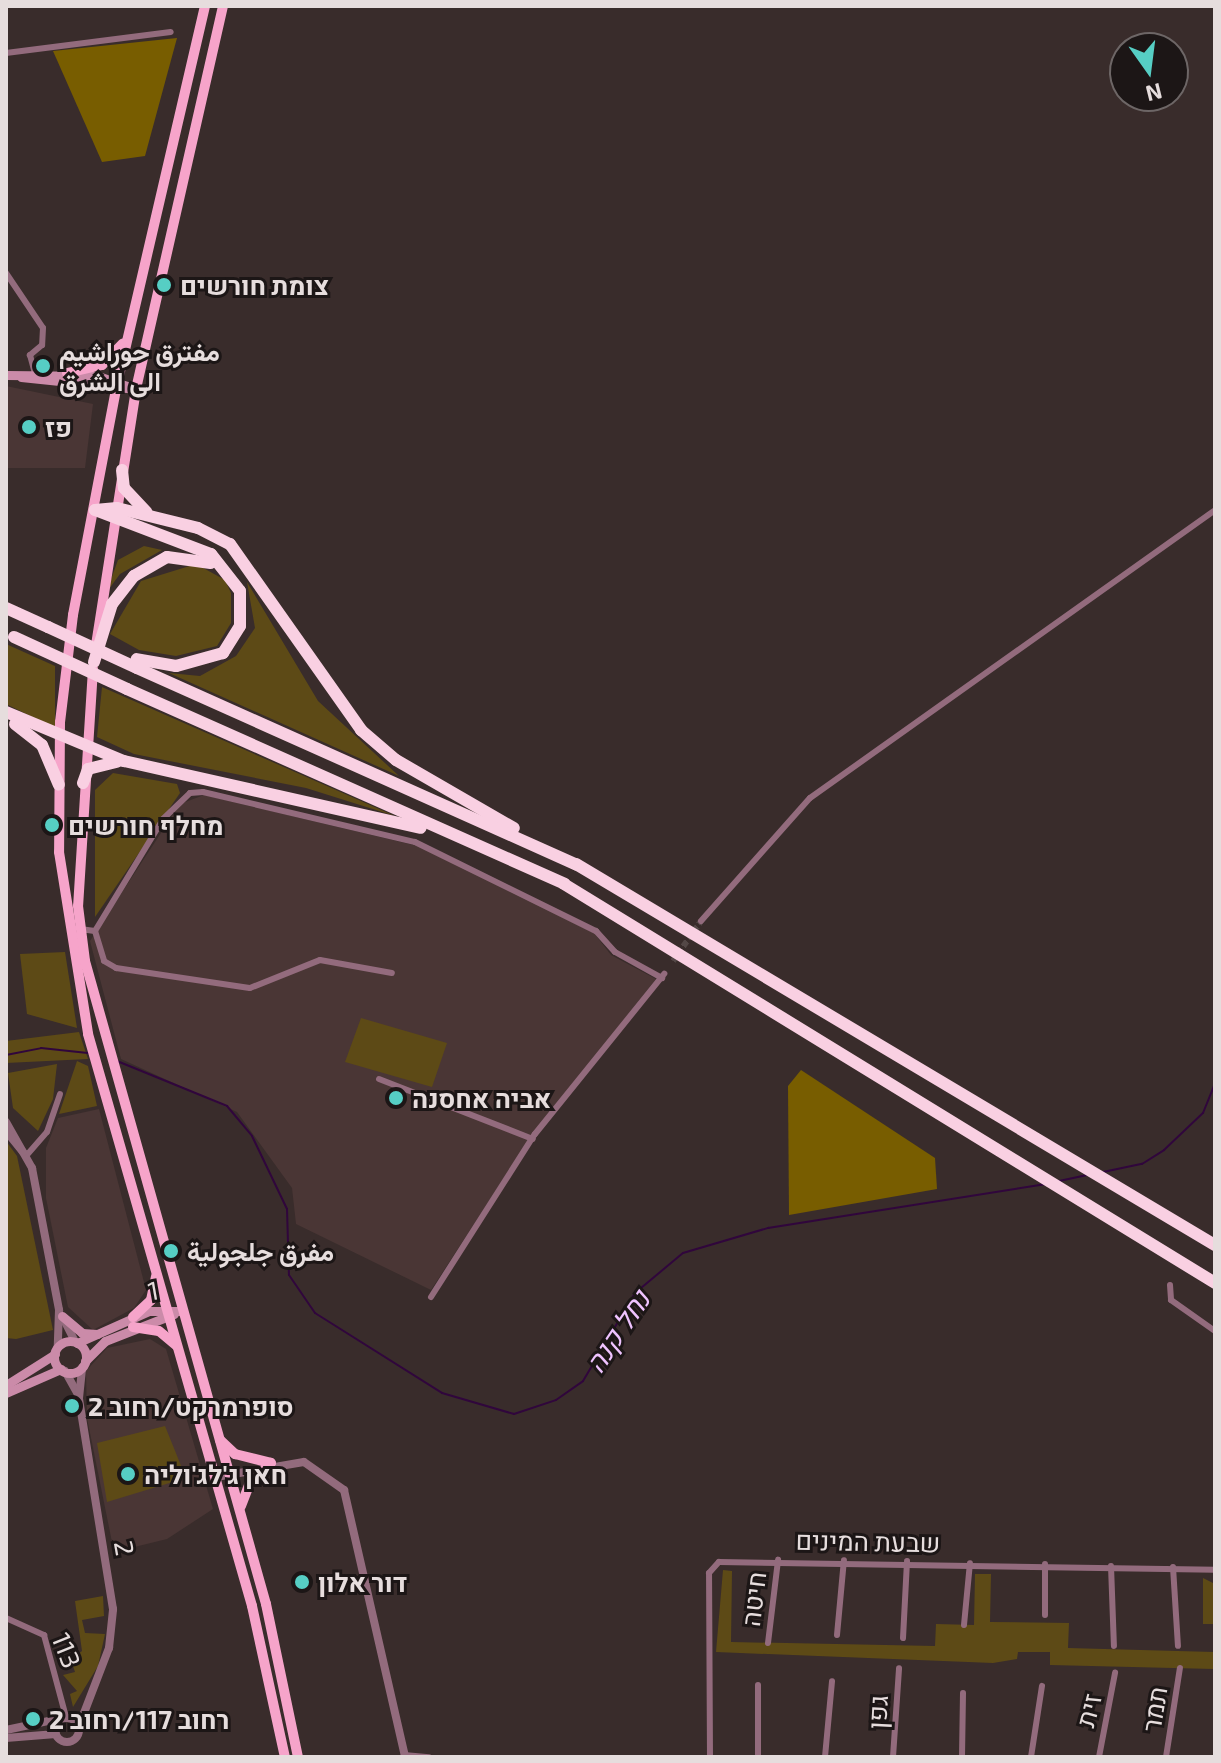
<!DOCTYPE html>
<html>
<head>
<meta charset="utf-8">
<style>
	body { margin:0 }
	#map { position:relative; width:1221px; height:1763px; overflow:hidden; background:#392c2b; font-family:"Exo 2",Vazirmatn,Heebo,sans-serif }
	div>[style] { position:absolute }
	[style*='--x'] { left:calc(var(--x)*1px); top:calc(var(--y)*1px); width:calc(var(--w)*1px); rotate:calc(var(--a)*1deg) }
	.built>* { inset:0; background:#4a3635 }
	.green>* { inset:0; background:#5d4a16 }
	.forest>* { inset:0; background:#785d00 }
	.stream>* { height:2px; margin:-1px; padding:0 1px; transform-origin:1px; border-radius:1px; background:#30063c }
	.minor-tunnel>* { height:6px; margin-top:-3px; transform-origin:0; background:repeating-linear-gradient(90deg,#534746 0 6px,transparent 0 9px) }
	.minor>* { height:6px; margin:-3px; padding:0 3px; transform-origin:3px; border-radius:3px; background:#936b7d }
	.tertiary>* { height:8px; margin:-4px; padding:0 4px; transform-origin:4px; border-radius:4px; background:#936b7d }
	.tertiary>.ring { margin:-4px; padding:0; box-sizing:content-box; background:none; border:8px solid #936b7d; border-radius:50% }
	.secondary>* { height:9px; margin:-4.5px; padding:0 4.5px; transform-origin:4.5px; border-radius:4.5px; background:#cb8ba9 }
	.secondary>.ring { margin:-4.5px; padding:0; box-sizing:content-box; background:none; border:9px solid #cb8ba9; border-radius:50% }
	.primary>* { height:10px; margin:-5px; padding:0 5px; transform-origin:5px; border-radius:5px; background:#f6a4ca }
	.motorway>* { height:12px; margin:-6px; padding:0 6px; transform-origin:6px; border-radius:6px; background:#f9d0e2 }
	.motorway-bridge>* { height:12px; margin:-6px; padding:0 6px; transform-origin:6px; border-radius:6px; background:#f9d0e2 }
	.dots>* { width:22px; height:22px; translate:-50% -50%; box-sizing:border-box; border:4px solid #1c1616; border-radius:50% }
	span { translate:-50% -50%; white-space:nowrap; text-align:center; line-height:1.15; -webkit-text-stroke:6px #1c1616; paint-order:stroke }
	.poi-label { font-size:26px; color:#e6dddd; font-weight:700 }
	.left { translate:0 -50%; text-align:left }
	.street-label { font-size:26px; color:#e6dddd }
	.water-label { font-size:28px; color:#efc3ff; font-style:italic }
	.frame { position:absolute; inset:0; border:8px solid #e6dddd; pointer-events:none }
	.north { position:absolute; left:1109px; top:32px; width:80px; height:80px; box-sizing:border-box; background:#1c1616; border:2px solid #6d6666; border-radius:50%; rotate:166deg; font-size:22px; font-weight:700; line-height:32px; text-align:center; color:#e6dddd }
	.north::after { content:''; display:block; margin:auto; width:28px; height:36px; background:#56cec4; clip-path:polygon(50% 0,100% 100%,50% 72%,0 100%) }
</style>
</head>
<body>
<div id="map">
	<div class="built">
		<i style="clip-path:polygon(6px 386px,93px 404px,85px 468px,6px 468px)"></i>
		<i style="clip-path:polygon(204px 795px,422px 847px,594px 933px,611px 955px,656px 979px,526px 1144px,431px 1290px,296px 1224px,292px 1188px,237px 1112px,121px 1059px,90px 941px,180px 804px)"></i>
		<i style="clip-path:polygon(99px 1109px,146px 1290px,134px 1308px,93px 1330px,68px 1307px,46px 1198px,46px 1148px,58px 1118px)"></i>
		<i style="clip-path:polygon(150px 1339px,166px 1349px,213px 1509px,167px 1539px,114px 1552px,87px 1418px,86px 1371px,107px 1348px)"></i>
	</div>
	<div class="green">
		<i style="clip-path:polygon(144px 546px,162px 550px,120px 574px,106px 593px,118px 560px)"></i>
		<i style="clip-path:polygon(196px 564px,225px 580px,231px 593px,231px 623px,217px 646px,176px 656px,139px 650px,110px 634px,141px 581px)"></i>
		<i style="clip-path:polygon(247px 582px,318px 701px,399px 776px,169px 673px,200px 676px,236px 656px,255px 628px)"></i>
		<i style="clip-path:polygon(6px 644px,55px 666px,55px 728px,6px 704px)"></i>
		<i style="clip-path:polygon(102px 687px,395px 816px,306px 788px,134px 754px,97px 737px)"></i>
		<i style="clip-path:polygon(113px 773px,177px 784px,180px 793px,95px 917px,95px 790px)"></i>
		<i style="clip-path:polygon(65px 952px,77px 1028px,27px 1014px,20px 954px)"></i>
		<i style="clip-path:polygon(361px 1018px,447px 1043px,432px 1087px,345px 1062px)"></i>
		<i style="clip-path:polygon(79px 1032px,88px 1059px,6px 1063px,6px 1041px)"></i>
		<i style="clip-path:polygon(77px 1061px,88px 1066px,97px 1106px,59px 1114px)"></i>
		<i style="clip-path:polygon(57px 1064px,53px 1099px,38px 1131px,13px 1108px,8px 1073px)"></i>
		<i style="clip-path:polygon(6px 1141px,17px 1156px,53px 1330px,16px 1339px,6px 1338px)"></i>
		<i style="clip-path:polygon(165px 1426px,186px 1478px,107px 1502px,97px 1443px)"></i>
		<i style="clip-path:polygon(723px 1570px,732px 1571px,731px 1642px,935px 1646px,936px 1624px,974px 1625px,975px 1574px,991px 1574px,990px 1622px,1069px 1623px,1068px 1648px,1214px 1652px,1214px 1669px,1050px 1665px,1050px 1652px,1018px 1652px,1017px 1659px,993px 1663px,716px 1652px)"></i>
		<i style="clip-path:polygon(1203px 1578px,1215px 1584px,1215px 1624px,1203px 1624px)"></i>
		<i style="clip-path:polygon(103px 1596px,104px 1616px,82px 1620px,85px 1633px,105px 1634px,98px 1666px,73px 1707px,70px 1694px,77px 1691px,63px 1675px,75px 1672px,71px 1660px,82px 1651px,75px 1601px)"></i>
	</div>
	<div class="forest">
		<i style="clip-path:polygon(177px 38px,145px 156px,102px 162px,53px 51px)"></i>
		<i style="clip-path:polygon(801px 1070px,935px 1158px,937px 1189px,789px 1215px,788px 1086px)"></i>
	</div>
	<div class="stream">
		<i style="--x:6;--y:1055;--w:36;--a:-11"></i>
		<i style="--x:41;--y:1048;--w:47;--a:6.1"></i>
		<i style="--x:117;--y:1061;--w:119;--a:22.2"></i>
		<i style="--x:227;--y:1106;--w:39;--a:50"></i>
		<i style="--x:252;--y:1136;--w:81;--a:64.4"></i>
		<i style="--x:287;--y:1209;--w:66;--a:88.3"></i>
		<i style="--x:289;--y:1275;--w:46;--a:55.6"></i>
		<i style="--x:315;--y:1313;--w:150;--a:32.2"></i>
		<i style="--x:442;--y:1393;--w:75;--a:16.3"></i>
		<i style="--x:514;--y:1414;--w:44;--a:-18.4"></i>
		<i style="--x:556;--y:1400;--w:33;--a:-35"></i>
		<i style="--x:583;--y:1381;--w:102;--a:-59.4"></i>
		<i style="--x:635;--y:1293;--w:62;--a:-39.8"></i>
		<i style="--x:683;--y:1253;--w:89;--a:-16.4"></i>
		<i style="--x:768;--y:1228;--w:280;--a:-9"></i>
		<i style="--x:1103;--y:1172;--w:40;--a:-12"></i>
		<i style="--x:1142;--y:1164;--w:26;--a:-32"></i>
		<i style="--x:1164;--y:1150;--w:54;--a:-43.5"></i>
		<i style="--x:1203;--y:1113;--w:31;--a:-68"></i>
		<i style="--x:1059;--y:1181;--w:30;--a:-12"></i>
	</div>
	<div class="minor-tunnel">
		<i style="--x:673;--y:961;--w:49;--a:-55"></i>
	</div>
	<div class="minor">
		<i style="--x:6;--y:53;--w:166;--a:-7.3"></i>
		<i style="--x:6;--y:273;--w:66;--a:56.1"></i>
		<i style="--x:43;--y:328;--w:17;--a:93"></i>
		<i style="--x:42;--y:345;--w:16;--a:140"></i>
		<i style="--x:30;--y:355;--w:23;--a:75"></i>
		<i style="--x:701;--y:921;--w:164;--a:-48.5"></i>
		<i style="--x:810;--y:798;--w:497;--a:-35.4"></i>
		<i style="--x:80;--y:929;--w:15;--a:8"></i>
		<i style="--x:95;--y:931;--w:31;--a:73"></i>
		<i style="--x:104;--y:961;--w:14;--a:30"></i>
		<i style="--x:116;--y:968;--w:135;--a:8.5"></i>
		<i style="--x:250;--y:988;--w:75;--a:-21.8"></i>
		<i style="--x:320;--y:960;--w:73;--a:10.2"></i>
		<i style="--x:95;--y:931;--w:131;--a:-58.7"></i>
		<i style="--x:163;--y:819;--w:37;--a:-44"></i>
		<i style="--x:190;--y:793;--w:13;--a:-4"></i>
		<i style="--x:203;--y:792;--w:218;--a:13.3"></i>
		<i style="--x:415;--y:842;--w:202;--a:26.2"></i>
		<i style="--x:596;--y:931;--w:28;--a:48"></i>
		<i style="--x:615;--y:952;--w:54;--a:29"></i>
		<i style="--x:379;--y:1079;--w:165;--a:21.3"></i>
		<i style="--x:26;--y:1156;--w:32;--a:-49"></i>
		<i style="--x:47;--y:1132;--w:40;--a:-71.1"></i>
		<i style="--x:1170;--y:1285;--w:15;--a:86"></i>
		<i style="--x:1171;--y:1300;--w:54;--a:35.2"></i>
		<i style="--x:431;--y:1297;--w:193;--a:-57.5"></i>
		<i style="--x:535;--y:1134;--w:206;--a:-51.1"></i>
		<i style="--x:1111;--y:1566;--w:80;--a:87.9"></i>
		<i style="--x:1173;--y:1567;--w:79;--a:86.4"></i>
		<i style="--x:1045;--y:1615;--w:51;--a:-90"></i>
		<i style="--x:6;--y:1618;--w:42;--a:24.1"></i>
		<i style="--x:44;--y:1635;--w:85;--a:75"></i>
		<i style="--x:964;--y:1625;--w:62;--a:-84.5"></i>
		<i style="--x:837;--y:1635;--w:75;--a:-84.7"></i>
		<i style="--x:903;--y:1638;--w:77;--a:-87"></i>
		<i style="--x:768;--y:1643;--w:84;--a:-83.1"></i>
		<i style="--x:404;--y:1755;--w:25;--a:5"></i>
		<i style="--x:710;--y:1757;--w:184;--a:-90.3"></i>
		<i style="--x:709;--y:1573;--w:15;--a:-48"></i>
		<i style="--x:719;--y:1562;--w:496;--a:0.9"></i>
		<i style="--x:758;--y:1757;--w:72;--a:-90"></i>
		<i style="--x:825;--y:1757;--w:76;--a:-84.7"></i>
		<i style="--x:893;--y:1757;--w:89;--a:-86.1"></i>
		<i style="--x:962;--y:1757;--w:64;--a:-89.1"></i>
		<i style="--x:1031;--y:1757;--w:72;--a:-81.2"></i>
		<i style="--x:1099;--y:1757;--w:86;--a:-79.2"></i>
		<i style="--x:1166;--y:1757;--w:90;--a:-81.1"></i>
	</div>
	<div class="tertiary">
		<i style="--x:6;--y:1122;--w:53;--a:60.5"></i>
		<i style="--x:32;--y:1168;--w:145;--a:79.2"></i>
		<i style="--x:59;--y:1310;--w:37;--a:92"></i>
		<i style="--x:6;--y:1131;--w:27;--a:51"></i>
		<i style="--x:63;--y:1318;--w:27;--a:63"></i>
		<i style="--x:65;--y:1371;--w:25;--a:61"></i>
		<i style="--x:216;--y:1477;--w:89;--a:-9.7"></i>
		<i style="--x:304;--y:1462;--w:49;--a:35"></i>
		<i style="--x:344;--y:1490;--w:274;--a:77.1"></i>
		<i class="ring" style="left:55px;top:1718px;width:16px;height:16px"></i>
		<i style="--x:79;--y:1726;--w:84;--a:-69"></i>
		<i style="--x:109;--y:1648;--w:39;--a:-84"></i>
		<i style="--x:113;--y:1609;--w:214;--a:-99.2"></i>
		<i style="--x:79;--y:1398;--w:31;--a:-84"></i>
		<i style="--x:6;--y:1730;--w:57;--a:-12.1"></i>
		<i style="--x:6;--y:1738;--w:50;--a:-4.6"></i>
	</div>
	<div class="secondary">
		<i style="--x:6;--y:375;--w:92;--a:0.6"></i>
		<i style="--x:98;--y:376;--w:40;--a:18.9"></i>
		<i style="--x:21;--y:377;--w:116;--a:6"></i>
		<i style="--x:62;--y:1316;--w:26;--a:40"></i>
		<i style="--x:82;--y:1333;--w:15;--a:4"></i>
		<i class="ring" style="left:54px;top:1341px;width:23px;height:23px"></i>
		<i style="--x:77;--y:1343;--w:79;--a:-24"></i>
		<i style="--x:149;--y:1311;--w:31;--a:0"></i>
		<i style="--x:85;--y:1361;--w:28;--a:-45"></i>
		<i style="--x:105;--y:1341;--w:74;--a:-21.4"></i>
		<i style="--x:6;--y:1385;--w:58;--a:-32.3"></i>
		<i style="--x:6;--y:1393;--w:60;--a:-23.6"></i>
	</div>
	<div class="primary">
		<i style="--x:205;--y:6;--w:383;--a:103.1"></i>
		<i style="--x:118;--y:379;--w:240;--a:100.8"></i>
		<i style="--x:73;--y:615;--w:108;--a:96.9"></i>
		<i style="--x:60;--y:722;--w:130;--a:90.4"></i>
		<i style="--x:59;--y:852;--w:184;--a:80.9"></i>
		<i style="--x:88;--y:1034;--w:595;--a:74"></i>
		<i style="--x:252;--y:1606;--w:155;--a:77.7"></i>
		<i style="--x:67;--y:373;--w:36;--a:-13"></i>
		<i style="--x:102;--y:365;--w:30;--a:-46"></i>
		<i style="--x:96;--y:645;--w:259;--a:-81.1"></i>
		<i style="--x:136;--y:389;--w:393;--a:-77.2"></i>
		<i style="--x:93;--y:669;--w:237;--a:93.6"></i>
		<i style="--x:78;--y:906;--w:55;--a:82.7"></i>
		<i style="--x:85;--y:961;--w:668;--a:74.28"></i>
		<i style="--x:266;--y:1604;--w:156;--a:78.2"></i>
		<i style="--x:133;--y:1317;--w:25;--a:-43"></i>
		<i style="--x:151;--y:1300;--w:24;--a:-78"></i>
		<i style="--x:133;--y:1327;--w:26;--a:9"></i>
		<i style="--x:159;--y:1331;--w:23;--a:40"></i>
		<i style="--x:220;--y:1440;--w:21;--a:43"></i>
		<i style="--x:235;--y:1454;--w:37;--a:14"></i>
		<i style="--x:241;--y:1506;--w:25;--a:-69"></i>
		<i style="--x:250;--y:1483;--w:29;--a:-44"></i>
	</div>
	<div class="motorway">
		<i style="--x:122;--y:470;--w:18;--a:84"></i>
		<i style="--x:124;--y:488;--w:33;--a:47"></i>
		<i style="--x:95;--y:510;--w:22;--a:-5"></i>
		<i style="--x:117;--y:508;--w:83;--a:13.9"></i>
		<i style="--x:198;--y:528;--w:36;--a:27"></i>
		<i style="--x:230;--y:544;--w:228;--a:54.8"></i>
		<i style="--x:361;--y:730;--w:46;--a:40.6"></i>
		<i style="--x:396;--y:760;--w:136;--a:30"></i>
		<i style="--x:95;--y:510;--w:124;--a:20.8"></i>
		<i style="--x:211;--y:554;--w:47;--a:51.9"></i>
		<i style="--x:240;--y:591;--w:35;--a:90"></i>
		<i style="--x:240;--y:626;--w:32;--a:122"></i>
		<i style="--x:223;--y:653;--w:49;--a:164.5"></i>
		<i style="--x:176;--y:666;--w:40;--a:-170"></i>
		<i style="--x:6;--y:608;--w:46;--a:24.3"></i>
		<i style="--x:94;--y:662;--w:61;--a:-72.8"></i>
		<i style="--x:112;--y:604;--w:36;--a:-52"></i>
		<i style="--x:134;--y:576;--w:38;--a:-30"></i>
		<i style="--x:167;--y:557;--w:44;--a:7.8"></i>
		<i style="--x:137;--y:668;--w:481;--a:24.1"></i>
		<i style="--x:576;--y:864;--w:744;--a:30.81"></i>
		<i style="--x:127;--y:689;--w:479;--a:24"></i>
		<i style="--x:564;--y:884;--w:764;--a:31.5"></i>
		<i style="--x:6;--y:712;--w:128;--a:22.6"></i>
		<i style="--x:124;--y:761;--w:304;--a:12.7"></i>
		<i style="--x:15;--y:724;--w:34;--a:38"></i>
		<i style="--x:42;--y:745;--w:43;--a:67"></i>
		<i style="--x:83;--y:783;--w:15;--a:-70"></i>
		<i style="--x:88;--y:769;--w:30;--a:-14"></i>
	</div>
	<div class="motorway-bridge">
		<i style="--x:48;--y:627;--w:98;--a:24.7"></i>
		<i style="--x:14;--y:637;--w:124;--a:24.7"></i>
	</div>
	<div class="dots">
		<i style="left:164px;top:285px;background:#56cec4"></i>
		<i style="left:43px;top:366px;background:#56cec4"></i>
		<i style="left:29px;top:427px;background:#56cec4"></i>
		<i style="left:52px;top:825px;background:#56cec4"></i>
		<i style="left:396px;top:1098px;background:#56cec4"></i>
		<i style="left:171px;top:1251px;background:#56cec4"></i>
		<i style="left:72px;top:1406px;background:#56cec4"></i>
		<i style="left:128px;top:1474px;background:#56cec4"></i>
		<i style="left:302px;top:1582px;background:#56cec4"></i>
		<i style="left:33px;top:1719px;background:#56cec4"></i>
	</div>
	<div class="poi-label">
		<span class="left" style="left:180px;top:285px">צומת חורשים</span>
		<span class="left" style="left:59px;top:366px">مفترق حوراشيم<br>الى الشرق</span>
		<span class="left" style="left:45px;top:427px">פז</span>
		<span class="left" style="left:68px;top:825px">מחלף חורשים</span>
		<span class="left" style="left:412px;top:1098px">אביה אחסנה</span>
		<span class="left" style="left:187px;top:1251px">مفرق جلجولية</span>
		<span class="left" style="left:88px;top:1406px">סופרמרקט/רחוב 2</span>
		<span class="left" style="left:144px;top:1474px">חאן ג'לג'וליה</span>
		<span class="left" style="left:318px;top:1582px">דור אלון</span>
		<span class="left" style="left:49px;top:1719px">רחוב 117/רחוב 2</span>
	</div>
	<div class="street-label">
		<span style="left:153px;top:1290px;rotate:-10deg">1</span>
		<span style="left:868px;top:1541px;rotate:1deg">שבעת המינים</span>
		<span style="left:125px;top:1548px;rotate:80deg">2</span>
		<span style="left:753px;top:1599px;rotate:-83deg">חיטה</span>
		<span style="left:67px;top:1650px;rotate:68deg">113</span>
		<span style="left:1154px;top:1709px;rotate:-81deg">תמר</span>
		<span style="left:1088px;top:1710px;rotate:-75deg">זית</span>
		<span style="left:877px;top:1712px;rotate:-87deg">גפן</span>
	</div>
	<div class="water-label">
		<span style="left:617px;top:1331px;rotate:-56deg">נחל קנה</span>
	</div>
	<div class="frame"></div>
	<div class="north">N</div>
</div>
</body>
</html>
